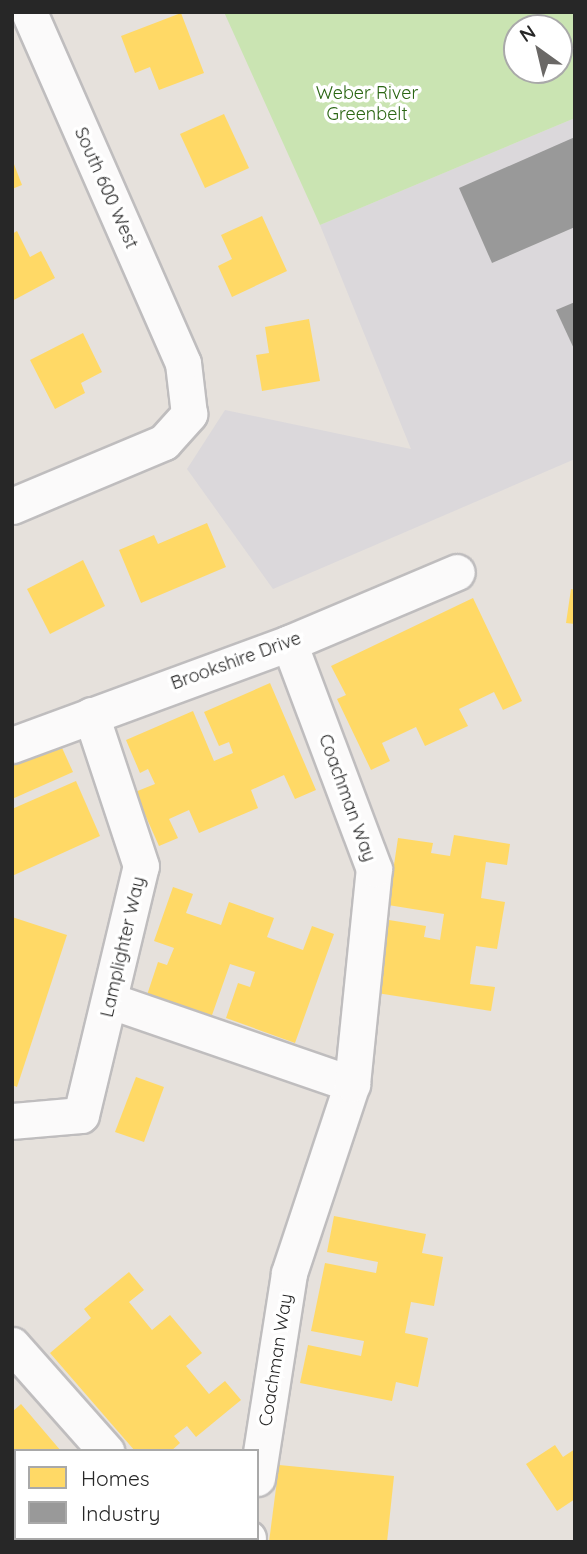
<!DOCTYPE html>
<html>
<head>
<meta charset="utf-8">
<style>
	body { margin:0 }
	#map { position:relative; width:587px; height:1554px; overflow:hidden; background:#e6e1dc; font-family:Quicksand,sans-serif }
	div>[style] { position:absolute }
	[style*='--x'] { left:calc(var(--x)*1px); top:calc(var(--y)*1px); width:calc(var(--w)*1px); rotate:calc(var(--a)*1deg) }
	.industrial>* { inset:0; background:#dbd8db }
	.green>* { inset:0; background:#cae4b2 }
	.homes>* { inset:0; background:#ffd966 }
	.industry>* { inset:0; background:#999 }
	.roads { filter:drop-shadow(2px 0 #bfbdbe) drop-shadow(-2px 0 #bfbdbe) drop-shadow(0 2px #bfbdbe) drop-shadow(0 -2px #bfbdbe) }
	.minor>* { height:35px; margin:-17.5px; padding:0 17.5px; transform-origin:17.5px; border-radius:17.5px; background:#fbfafa }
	span { translate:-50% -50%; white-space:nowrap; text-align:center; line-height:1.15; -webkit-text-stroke:7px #fff; paint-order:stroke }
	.park-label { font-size:18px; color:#2b6614 }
	.street-label { font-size:18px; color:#272727 }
	.frame { position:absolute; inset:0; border:14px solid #272727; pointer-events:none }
	.legend { position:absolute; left:14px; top:1449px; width:245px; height:91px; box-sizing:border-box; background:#fff; border:2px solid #a9a9a9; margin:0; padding:9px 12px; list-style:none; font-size:21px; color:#272727 }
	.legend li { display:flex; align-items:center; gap:14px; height:35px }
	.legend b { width:35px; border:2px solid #a9a9a9 }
	.north { position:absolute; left:503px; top:14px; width:70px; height:70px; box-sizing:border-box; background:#fff; border:2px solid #a9a9a9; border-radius:50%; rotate:326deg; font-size:19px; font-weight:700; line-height:28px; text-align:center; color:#272727 }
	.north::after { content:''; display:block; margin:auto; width:24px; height:32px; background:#6a6866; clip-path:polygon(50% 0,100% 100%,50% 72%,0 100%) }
</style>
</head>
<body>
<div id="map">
	<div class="industrial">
		<i style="clip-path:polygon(575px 118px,575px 459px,273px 589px,187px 469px,225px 410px,411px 449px,320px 225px)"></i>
	</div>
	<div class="green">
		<i style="clip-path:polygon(evenodd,224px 12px,575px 12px,575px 118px,320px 225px,224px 12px,517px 28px,559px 28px,559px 70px,517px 70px,517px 28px)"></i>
	</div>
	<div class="homes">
		<i style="clip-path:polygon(181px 13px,204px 73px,159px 90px,150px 67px,135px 73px,121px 36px)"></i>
		<i style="clip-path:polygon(224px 114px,249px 168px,205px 188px,180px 134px)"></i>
		<i style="clip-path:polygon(12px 159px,22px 185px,12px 189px)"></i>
		<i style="clip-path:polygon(262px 216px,287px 271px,232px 297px,218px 266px,232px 259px,221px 235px)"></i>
		<i style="clip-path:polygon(17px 231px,30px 257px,41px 251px,55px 278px,12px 301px,12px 234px)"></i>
		<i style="clip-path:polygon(309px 319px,320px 381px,262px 391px,256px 355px,269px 353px,265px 327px)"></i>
		<i style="clip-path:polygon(83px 333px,102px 372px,81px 383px,85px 393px,55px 409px,30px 360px)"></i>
		<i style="clip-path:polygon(207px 523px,226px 567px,141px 603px,119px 550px,154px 535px,158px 544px)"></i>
		<i style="clip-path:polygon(83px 560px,105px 606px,50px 634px,27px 589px)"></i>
		<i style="clip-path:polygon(571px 589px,575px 590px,575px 624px,566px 623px)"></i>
		<i style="clip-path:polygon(473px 598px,522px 701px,503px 710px,494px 692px,459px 709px,468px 726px,425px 746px,416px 727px,382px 743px,390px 761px,371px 770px,337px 699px,346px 695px,331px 666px)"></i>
		<i style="clip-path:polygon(270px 683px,316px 790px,295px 799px,284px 775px,251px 790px,258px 808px,199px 833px,189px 810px,169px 819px,178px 838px,159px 846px,135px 792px,155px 784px,148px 769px,140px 773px,126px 740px,193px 711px,214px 761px,233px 753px,229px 742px,219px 746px,204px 712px)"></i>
		<i style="clip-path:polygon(58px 739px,73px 772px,12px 799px,12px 760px)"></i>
		<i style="clip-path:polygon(76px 781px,100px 836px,12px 876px,12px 809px)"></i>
		<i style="clip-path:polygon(454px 835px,510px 844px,507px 865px,486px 862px,481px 898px,505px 902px,497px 949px,476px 946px,470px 984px,495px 987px,491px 1011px,377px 993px,389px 920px,426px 926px,424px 937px,440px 940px,444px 914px,388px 905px,398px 838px,433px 843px,431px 853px,450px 856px)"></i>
		<i style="clip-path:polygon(173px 887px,193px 894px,186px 913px,221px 925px,229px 902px,274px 918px,267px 937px,303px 950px,312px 926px,334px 934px,295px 1043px,226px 1018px,238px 983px,250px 987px,255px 972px,230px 964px,211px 1018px,147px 995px,158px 962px,167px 965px,174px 948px,154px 941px)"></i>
		<i style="clip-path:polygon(12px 917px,67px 935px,17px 1087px,12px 1085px)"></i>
		<i style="clip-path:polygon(136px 1077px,164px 1087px,144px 1142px,115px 1132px)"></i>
		<i style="clip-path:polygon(334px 1216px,426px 1234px,422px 1253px,443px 1257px,434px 1306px,411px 1302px,405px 1333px,428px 1338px,418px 1387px,396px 1382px,392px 1401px,300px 1383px,308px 1345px,361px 1356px,364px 1341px,311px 1331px,325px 1263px,376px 1273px,378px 1262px,327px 1252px)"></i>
		<i style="clip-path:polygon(129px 1272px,144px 1290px,129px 1302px,152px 1330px,170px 1315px,202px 1353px,186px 1366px,209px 1394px,225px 1381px,241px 1400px,196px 1437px,187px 1426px,174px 1436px,180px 1443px,171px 1451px,135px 1451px,50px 1353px,91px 1318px,84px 1309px)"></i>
		<i style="clip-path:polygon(21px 1404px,61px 1451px,16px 1451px,16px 1513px,12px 1516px,12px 1412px)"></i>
		<i style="clip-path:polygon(555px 1445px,563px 1457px,575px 1449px,575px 1499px,557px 1511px,526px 1464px)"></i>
		<i style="clip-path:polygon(279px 1465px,394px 1476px,387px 1542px,269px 1542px)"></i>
		<i style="clip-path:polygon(16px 1538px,133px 1538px,129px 1542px,12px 1542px)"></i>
	</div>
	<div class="industry">
		<i style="clip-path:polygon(575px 137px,575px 227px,492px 263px,459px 188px)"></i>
		<i style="clip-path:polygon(575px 302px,575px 351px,556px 310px)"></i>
	</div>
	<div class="roads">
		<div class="minor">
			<i style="--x:12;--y:506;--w:165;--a:-22.8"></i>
			<i style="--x:164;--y:442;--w:38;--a:-48"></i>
			<i style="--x:189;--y:414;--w:51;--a:-96.7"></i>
			<i style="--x:183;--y:363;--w:383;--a:-113.7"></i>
			<i style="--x:12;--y:745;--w:295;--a:-20.2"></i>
			<i style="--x:289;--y:643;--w:182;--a:-22.9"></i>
			<i style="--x:111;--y:1001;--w:255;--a:19"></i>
			<i style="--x:12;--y:1121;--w:69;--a:-5"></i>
			<i style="--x:81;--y:1115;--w:256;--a:-76.5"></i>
			<i style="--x:141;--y:866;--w:159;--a:-108.3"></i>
			<i style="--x:12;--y:1345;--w:142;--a:48.4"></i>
			<i style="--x:257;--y:1478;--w:207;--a:-81.1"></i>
			<i style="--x:289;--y:1273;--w:199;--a:-71.6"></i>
			<i style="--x:352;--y:1084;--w:216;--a:-84.2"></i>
			<i style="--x:374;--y:869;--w:241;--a:-110.6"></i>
			<i style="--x:183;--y:1538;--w:5;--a:53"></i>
			<i style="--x:247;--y:1542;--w:4;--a:-76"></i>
		</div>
	</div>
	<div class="park-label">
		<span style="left:367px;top:104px">Weber River<br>Greenbelt</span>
	</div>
	<div class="street-label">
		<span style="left:106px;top:188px;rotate:66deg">South 600 West</span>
		<span style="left:236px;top:661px;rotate:-20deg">Brookshire Drive</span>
		<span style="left:347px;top:798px;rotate:70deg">Coachman Way</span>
		<span style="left:123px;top:947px;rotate:-77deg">Lamplighter Way</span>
		<span style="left:276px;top:1360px;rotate:-81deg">Coachman Way</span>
	</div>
	<div class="frame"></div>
	<ul class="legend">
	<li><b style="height:19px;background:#ffd966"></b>Homes</li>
	<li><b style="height:19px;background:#999"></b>Industry</li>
	</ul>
	<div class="north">N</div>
</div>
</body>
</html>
